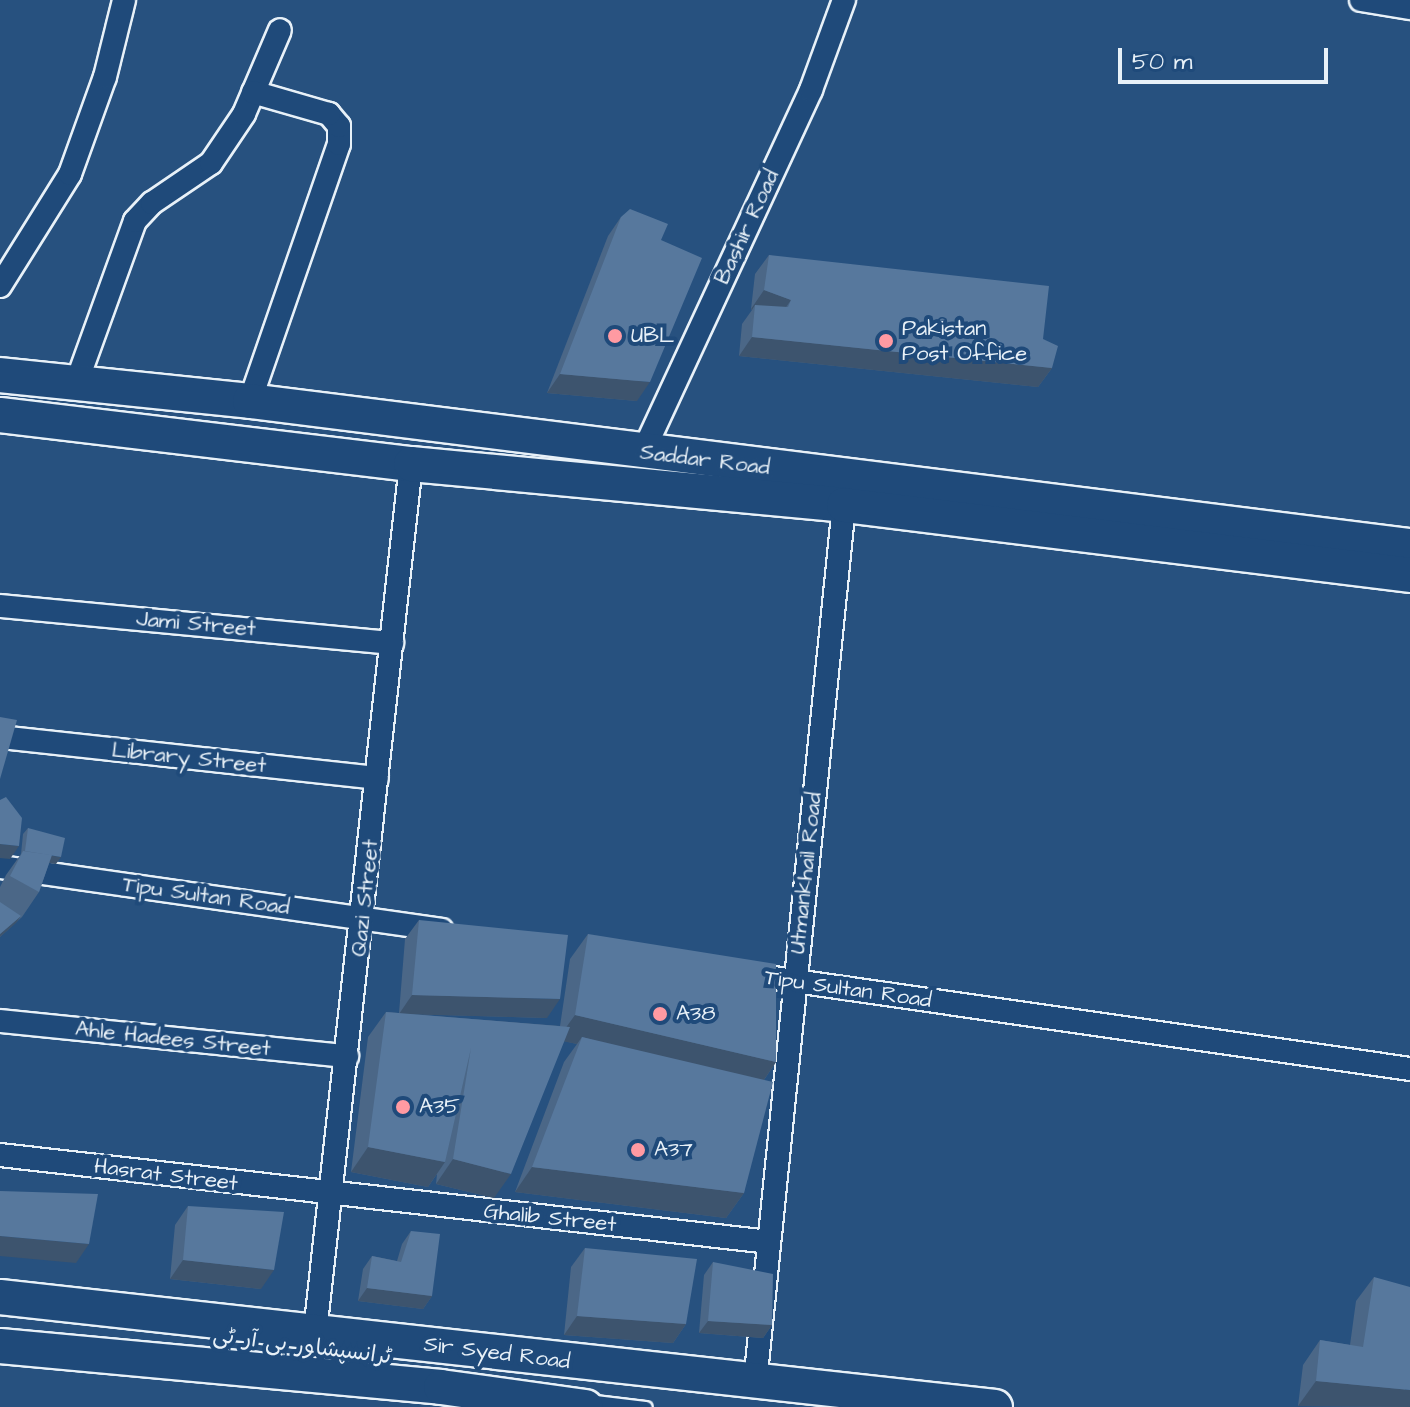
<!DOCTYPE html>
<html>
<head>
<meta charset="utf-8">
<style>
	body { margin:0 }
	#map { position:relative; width:1410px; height:1407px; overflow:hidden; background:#27517f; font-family:"Architects Daughter","Playpen Sans Arabic",sans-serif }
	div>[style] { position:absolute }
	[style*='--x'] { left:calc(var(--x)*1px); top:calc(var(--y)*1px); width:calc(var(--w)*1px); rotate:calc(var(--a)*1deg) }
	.roads { filter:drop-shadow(2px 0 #e8f1f8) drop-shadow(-2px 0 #e8f1f8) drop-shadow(0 2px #e8f1f8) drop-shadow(0 -2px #e8f1f8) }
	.service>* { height:11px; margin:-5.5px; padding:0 5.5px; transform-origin:5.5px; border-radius:5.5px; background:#1f4a7a }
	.minor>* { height:22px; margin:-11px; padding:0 11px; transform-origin:11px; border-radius:11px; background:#1f4a7a }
	.primary>* { height:34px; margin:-17px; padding:0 17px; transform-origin:17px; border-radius:17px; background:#1f4a7a }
	.wall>* { inset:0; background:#4b6787 }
	.shaded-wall>* { inset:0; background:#3d546e }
	.building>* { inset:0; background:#57789d }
	.dots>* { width:22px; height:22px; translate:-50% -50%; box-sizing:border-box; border:4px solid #1f4a7a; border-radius:50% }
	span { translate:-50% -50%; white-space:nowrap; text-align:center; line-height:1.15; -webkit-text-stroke:8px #1f4a7a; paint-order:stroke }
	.street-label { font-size:22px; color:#e8f1f8 }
	.poi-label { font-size:22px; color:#e8f1f8 }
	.left { translate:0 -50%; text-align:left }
	.scale { position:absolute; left:1118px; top:48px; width:210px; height:36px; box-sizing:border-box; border:4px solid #e8f1f8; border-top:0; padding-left:10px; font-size:24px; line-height:28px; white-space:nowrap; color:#e8f1f8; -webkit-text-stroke:6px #1f4a7a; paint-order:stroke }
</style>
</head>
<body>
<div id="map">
	<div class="roads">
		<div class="service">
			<i style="--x:588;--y:1400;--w:58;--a:6.9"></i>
		</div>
		<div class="minor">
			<i style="--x:1361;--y:0;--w:50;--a:9.3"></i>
			<i style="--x:0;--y:286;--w:132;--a:-58"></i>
			<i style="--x:70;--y:174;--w:103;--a:-70.2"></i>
			<i style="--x:105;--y:77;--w:79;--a:-76.1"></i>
			<i style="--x:76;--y:384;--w:173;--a:-70.1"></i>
			<i style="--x:135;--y:221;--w:25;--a:-47"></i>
			<i style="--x:152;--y:203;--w:71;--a:-34.1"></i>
			<i style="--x:211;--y:163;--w:59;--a:-56"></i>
			<i style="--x:244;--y:114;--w:91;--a:-66.8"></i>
			<i style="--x:250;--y:401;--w:272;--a:-70.9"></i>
			<i style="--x:339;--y:144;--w:18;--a:-90"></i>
			<i style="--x:339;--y:126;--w:16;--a:-130"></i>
			<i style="--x:329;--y:114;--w:79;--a:-163.9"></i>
			<i style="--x:643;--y:452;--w:399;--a:-65.1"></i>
			<i style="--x:811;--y:90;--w:96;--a:-69.9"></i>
			<i style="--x:0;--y:606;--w:394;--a:5.4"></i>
			<i style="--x:0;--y:737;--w:379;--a:6.2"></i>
			<i style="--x:0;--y:867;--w:446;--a:8.1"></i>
			<i style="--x:746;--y:974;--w:671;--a:8.14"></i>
			<i style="--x:0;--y:1021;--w:349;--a:5.8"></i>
			<i style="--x:0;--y:1155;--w:774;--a:6.45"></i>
			<i style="--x:315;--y:1332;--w:873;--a:-83.69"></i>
			<i style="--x:755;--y:1383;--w:882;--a:-84.21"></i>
		</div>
		<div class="primary">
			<i style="--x:0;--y:375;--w:251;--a:5.9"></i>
			<i style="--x:250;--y:401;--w:1169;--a:7.13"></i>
			<i style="--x:0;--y:415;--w:414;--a:6.8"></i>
			<i style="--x:411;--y:464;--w:435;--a:5.4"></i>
			<i style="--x:844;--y:505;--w:570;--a:7.05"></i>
			<i style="--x:0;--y:1297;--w:1001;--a:6.31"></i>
			<i style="--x:0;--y:1346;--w:443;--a:5.3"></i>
			<i style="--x:441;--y:1387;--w:146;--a:7.9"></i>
		</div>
	</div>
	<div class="wall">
		<i style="clip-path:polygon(621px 217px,661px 240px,637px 401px,547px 393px,608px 236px)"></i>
		<i style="clip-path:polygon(769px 255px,1043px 339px,1052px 368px,1038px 387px,739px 356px,742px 324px,752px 310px,751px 309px,755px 274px)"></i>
		<i style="clip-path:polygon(28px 828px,56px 864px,49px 863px,39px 892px,22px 917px,0 937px,0 887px,6px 875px,21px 854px,23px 834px)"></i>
		<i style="clip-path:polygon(419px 920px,547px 1018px,409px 1014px,560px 1026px,570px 959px,588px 934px,776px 1062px,764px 1080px,744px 1193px,726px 1218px,515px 1192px,564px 1062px,577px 1044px,564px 1041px,494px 1198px,436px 1184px,437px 1174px,428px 1187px,351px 1172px,368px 1037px,386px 1012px,399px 1013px,405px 939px)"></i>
		<i style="clip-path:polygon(188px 1206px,261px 1289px,170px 1279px,175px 1225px)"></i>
		<i style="clip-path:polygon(411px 1231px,432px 1296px,423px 1309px,358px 1301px,363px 1269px,372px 1256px,397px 1261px,402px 1244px)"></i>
		<i style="clip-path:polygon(585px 1248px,686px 1324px,673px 1343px,564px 1335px,571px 1267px)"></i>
		<i style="clip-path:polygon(713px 1262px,772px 1325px,763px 1338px,699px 1333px,704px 1275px)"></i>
		<i style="clip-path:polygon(1374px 1277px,1410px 1407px,1298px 1406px,1303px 1365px,1320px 1340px,1350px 1345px,1356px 1301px)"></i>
	</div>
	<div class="shaded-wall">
		<i style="clip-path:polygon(764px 290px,791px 300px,778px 319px,755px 305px,752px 310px,751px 309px)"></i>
		<i style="clip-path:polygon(752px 337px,1052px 368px,1038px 387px,739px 356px)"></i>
		<i style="clip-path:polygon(560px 374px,650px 382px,637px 401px,547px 393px)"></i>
		<i style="clip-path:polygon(0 844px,19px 846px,10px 859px,0 858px)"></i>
		<i style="clip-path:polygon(25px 852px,61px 857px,56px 864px,20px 858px)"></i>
		<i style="clip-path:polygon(21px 916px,16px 923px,0 937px,0 934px)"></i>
		<i style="clip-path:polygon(412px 995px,560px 999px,547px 1018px,399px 1014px)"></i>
		<i style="clip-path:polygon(575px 1015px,776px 1062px,759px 1087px,582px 1037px,577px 1044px,557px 1040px)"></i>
		<i style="clip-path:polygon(368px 1147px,445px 1162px,428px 1187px,351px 1172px)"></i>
		<i style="clip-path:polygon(453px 1159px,511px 1174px,494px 1198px,436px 1184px)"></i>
		<i style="clip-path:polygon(532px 1167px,744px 1193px,726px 1218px,515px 1192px)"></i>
		<i style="clip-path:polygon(0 1236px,89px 1244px,76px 1263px,0 1256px)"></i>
		<i style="clip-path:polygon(183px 1260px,274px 1270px,261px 1289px,170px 1279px)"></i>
		<i style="clip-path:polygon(367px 1288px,432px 1296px,423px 1309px,358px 1301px)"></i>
		<i style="clip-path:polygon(577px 1316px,686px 1324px,673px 1343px,564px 1335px)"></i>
		<i style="clip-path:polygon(708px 1321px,772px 1325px,763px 1338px,699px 1333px)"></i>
		<i style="clip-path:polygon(1316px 1381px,1410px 1390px,1410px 1407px,1298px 1406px)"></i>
	</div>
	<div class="building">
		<i style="clip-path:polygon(630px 209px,668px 224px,661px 240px,702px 258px,650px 382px,560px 374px,621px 217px)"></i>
		<i style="clip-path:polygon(769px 255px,1049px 286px,1043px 339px,1058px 346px,1052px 368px,752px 337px,755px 305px,788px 307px,791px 300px,764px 290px)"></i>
		<i style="clip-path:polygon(0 717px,17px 720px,0 779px)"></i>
		<i style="clip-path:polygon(6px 797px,22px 818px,19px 846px,0 844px,0 800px)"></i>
		<i style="clip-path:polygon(28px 828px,65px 838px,61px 857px,25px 851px)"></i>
		<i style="clip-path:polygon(23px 851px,52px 855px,39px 892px,10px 876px)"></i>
		<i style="clip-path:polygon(0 902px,21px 916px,0 934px)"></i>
		<i style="clip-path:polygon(419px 920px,568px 935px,560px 999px,412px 995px)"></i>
		<i style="clip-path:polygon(588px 934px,776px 964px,776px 1062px,575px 1015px)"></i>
		<i style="clip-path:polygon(386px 1012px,570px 1027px,511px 1174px,453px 1159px,471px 1048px,445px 1162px,368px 1147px)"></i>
		<i style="clip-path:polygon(582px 1037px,773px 1082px,744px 1193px,532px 1167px)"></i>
		<i style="clip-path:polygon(0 1191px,98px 1194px,89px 1244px,0 1236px)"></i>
		<i style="clip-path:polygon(188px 1206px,284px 1212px,274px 1270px,183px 1260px)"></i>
		<i style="clip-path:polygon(411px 1231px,440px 1234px,432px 1296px,367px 1288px,372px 1256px,401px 1262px)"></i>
		<i style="clip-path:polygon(585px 1248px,697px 1259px,686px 1324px,577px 1316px)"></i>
		<i style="clip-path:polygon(713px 1262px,773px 1274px,772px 1325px,708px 1321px)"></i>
		<i style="clip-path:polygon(1374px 1277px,1410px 1287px,1410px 1390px,1316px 1381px,1320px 1340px,1363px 1347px)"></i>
	</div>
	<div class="dots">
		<i style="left:615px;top:336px;background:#ff9aa2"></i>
		<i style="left:886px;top:341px;background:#ff9aa2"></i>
		<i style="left:660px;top:1014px;background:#ff9aa2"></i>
		<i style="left:403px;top:1107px;background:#ff9aa2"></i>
		<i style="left:638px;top:1150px;background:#ff9aa2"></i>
	</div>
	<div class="street-label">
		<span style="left:747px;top:227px;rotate:-65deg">Bashir Road</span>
		<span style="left:705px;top:460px;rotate:7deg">Saddar Road</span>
		<span style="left:196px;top:624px;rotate:5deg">Jami Street</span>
		<span style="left:189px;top:758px;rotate:6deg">Library Street</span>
		<span style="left:806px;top:873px;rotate:-84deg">Utmankhail Road</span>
		<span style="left:206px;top:896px;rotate:8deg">Tipu Sultan Road</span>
		<span style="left:365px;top:898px;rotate:-84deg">Qazi Street</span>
		<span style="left:848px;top:989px;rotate:8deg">Tipu Sultan Road</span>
		<span style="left:173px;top:1039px;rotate:6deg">Ahle Hadees Street</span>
		<span style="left:166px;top:1175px;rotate:7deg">Hasrat Street</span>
		<span style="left:550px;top:1218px;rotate:6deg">Ghalib Street</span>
		<span style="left:302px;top:1346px;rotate:7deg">ٹرانسپشاور بی آر ٹی</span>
		<span style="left:497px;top:1353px;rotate:7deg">Sir Syed Road</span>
	</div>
	<div class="poi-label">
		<span class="left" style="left:902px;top:341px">Pakistan<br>Post Office</span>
		<span class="left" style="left:631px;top:336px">UBL</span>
		<span class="left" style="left:676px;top:1014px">A38</span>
		<span class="left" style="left:419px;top:1107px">A35</span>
		<span class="left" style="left:654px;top:1150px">A37</span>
	</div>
	<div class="scale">50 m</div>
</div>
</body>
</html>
